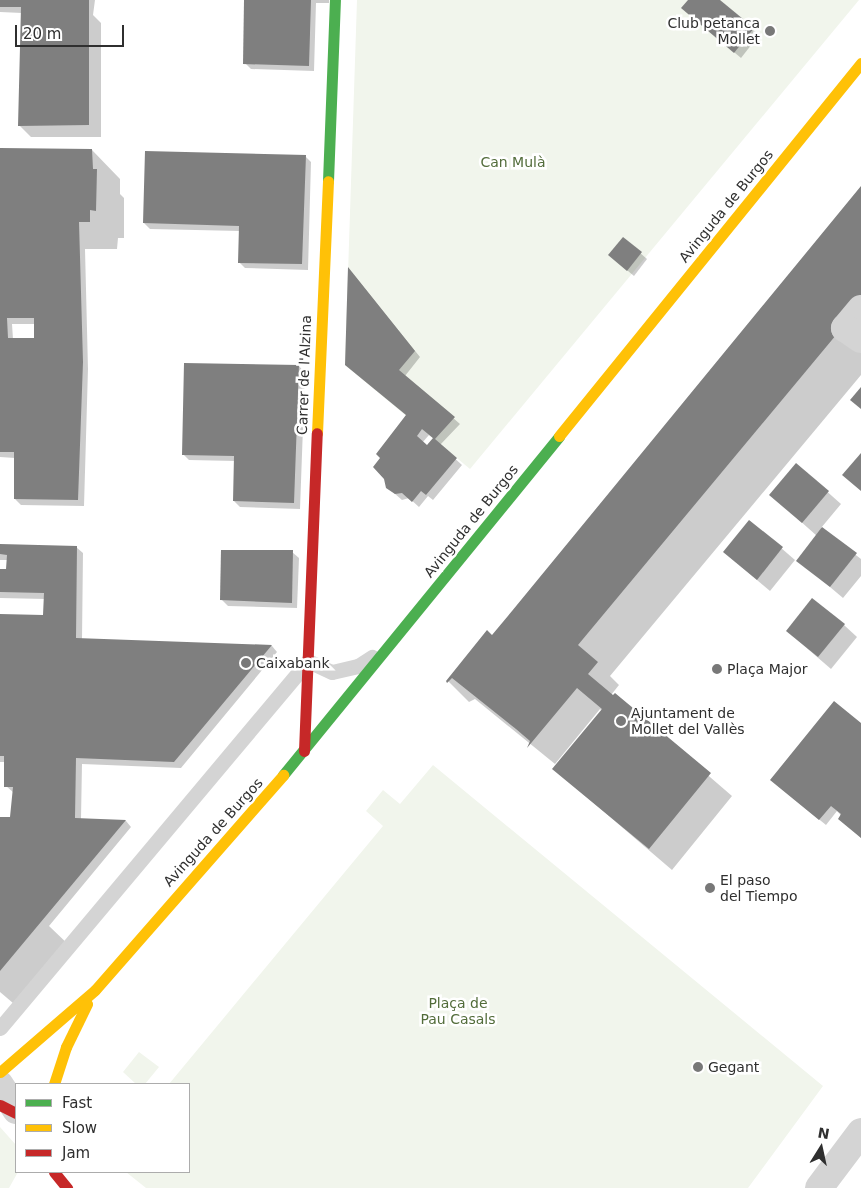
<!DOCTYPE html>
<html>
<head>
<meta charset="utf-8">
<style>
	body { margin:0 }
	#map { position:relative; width:861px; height:1188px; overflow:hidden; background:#fff; font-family:"DejaVu Sans",sans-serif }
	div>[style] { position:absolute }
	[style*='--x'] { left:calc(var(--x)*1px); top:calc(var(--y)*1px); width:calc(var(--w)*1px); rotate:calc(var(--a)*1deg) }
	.green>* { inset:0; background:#f1f5ec }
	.shadow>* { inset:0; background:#0003 }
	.building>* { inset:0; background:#7f7f7f }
	.lane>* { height:15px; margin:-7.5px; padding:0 7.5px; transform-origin:7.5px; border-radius:7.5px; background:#d4d4d4 }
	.street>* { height:28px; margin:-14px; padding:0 14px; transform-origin:14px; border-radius:14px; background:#d4d4d4 }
	.fast>* { height:11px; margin:-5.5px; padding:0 5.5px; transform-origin:5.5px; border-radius:5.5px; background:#4caf50 }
	.slow>* { height:11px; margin:-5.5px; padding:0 5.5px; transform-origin:5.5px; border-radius:5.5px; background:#ffc107 }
	.jam>* { height:11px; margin:-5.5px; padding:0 5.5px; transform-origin:5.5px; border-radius:5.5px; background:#c62828 }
	.dots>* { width:14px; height:14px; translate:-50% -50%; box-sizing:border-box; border:2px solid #fff; border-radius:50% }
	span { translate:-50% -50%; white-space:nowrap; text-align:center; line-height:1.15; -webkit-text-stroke:5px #fff; paint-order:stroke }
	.poi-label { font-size:14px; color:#2f2f2f }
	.right { translate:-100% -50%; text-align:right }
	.left { translate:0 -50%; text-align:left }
	.park-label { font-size:14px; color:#526c3a }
	.street-label { font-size:14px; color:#2f2f2f }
	.legend { position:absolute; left:15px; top:1083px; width:175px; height:90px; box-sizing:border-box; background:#fff; border:1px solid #acacac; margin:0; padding:6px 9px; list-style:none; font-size:15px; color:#2f2f2f }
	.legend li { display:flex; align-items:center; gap:10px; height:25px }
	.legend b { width:25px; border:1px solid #acacac }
	.north { position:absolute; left:796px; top:1123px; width:50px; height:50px; -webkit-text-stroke:4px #fff; paint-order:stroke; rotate:10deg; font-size:14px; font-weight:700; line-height:20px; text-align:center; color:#2f2f2f }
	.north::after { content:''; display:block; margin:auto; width:18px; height:22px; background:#2f2f2f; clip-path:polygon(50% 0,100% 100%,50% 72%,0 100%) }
	.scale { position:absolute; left:15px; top:25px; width:109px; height:22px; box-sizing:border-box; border:2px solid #2f2f2f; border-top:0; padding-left:6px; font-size:15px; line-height:18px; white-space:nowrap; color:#2f2f2f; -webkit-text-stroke:4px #fff; paint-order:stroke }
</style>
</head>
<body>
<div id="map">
	<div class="green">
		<i style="clip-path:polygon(357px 0,859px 0,470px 469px,345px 365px)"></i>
		<i style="clip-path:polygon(433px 765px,823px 1086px,748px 1188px,146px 1188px,126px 1172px,189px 1172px,189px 1084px,169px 1084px,383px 826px,366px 811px,383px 790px,400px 804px)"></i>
		<i style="clip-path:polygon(139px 1052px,159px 1067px,145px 1084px,136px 1084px,123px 1072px)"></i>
		<i style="clip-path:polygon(0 1127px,16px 1145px,18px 1172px,9px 1188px,0 1188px)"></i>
	</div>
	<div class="shadow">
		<i style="clip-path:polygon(0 0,95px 0,93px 15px,101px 23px,101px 137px,31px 137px,19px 125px,22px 13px,0 12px)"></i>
		<i style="clip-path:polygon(245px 0,329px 0,329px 3px,316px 3px,314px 71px,251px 69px,245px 63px)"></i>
		<i style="clip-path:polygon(690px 0,718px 0,759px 35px,741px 58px,689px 14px)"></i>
		<i style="clip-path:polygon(evenodd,0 149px,92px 150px,120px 179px,120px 194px,124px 198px,124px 238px,118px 238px,117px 249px,85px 249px,88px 369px,84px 506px,21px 505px,15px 499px,15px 458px,0 457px,0 149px,12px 324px,35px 324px,35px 339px,13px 339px,12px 324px)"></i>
		<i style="clip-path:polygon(305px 156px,311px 162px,308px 270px,245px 268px,239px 262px,240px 231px,150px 229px,144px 223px)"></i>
		<i style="clip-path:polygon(861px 187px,861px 375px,610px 676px,619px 685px,611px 695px,615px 695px,732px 796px,672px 870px,554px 769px,602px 711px,600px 709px,555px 764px,475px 699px,469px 702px,448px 681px,492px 637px)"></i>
		<i style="clip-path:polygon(623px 238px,647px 259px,634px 276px,616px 261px)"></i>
		<i style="clip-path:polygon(evenodd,354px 275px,420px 357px,405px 376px,460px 424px,440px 445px,462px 465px,433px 500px,428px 496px,419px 507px,409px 498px,402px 500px,387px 487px,408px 416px,354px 275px,429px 435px,434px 439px,427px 447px,422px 443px,429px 435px)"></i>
		<i style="clip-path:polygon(299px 366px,305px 373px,300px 509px,240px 507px,234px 501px,235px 461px,189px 460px,183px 454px)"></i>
		<i style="clip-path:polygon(796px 464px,841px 504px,821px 528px,861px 559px,861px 576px,843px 598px,798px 560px,817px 536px,771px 495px)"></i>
		<i style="clip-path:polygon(750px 521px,795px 560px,770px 591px,724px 552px)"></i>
		<i style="clip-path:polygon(0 545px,76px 547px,83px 553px,82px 640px,272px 646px,277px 652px,181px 768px,82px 764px,81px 819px,126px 821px,131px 827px,49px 926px,71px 947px,20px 1009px,0 992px,0 818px,11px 819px,14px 793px,6px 786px,6px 762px,0 762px,0 615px,44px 617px,45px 599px,0 598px,0 570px,8px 571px,8px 560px,0 560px)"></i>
		<i style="clip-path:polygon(292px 552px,299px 558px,297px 608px,228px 606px,222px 600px)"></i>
		<i style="clip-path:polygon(844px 625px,857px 637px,831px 669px,787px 631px)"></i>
		<i style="clip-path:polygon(861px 724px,861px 838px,837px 811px,826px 825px,778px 786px)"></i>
	</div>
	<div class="building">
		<i style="clip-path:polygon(0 0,89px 0,89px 125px,18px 126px,21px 7px,0 7px)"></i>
		<i style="clip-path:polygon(244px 0,311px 0,309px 66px,243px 64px)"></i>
		<i style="clip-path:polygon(688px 0,720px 0,754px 28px,734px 53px,681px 8px)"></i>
		<i style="clip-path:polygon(evenodd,0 148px,92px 149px,93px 169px,97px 169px,96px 211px,90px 210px,90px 222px,79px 222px,83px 362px,78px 500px,14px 499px,14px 452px,0 452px,0 148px,7px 318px,34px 318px,34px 338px,8px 338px,7px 318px)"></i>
		<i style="clip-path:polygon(145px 151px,306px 155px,302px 264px,238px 263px,239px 226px,143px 223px)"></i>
		<i style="clip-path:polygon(861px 186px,861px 305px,578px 645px,598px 662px,588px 674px,613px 695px,615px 693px,711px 773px,649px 849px,552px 769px,602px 709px,577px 688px,527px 748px,530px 741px,516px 729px,452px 678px,447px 683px,446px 681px,487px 630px,492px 635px,512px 611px)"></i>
		<i style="clip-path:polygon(623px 237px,642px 252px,627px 271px,608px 255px)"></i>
		<i style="clip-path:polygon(evenodd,348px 267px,415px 351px,399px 370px,455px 417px,435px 439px,457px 458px,426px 495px,421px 491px,412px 502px,402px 493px,395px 494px,386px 488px,384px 479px,373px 467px,380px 458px,376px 454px,406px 415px,345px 365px,348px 267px,422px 429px,433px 438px,427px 445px,417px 436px,422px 429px)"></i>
		<i style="clip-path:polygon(184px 363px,299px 365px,294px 503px,233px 501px,234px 456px,182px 455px)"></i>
		<i style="clip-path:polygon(861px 387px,861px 409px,850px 400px)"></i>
		<i style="clip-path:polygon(861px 453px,861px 491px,842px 475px)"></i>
		<i style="clip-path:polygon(796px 463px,829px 491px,802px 523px,769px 495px)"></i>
		<i style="clip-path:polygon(749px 520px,783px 547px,757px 580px,723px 552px)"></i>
		<i style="clip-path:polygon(822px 527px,857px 553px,830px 587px,796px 561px)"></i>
		<i style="clip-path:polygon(0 544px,77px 546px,76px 638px,272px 645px,174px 762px,76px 758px,75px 818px,126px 820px,0 971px,0 817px,10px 817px,13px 787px,4px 787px,4px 756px,0 756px,0 614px,43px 615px,44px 593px,0 592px,0 569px,6px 569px,7px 555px,0 554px)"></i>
		<i style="clip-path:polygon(221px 550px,293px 550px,292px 603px,220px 600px)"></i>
		<i style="clip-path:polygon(812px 598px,845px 624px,818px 657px,786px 631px)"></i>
		<i style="clip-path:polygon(834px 701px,861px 723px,861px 838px,838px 819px,841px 814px,831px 806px,819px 820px,770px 780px)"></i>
	</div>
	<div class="lane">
		<i style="--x:0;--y:1028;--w:479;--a:-50"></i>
		<i style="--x:308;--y:661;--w:26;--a:25"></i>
		<i style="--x:332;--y:672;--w:27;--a:-13"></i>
		<i style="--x:358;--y:666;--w:17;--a:-33"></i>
	</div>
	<div class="street">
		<i style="--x:861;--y:309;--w:25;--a:130"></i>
		<i style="--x:845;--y:328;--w:19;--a:35"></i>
		<i style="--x:0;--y:1085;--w:30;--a:57"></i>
		<i style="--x:819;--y:1188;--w:70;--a:-53.1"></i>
	</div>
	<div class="fast">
		<i style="--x:328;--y:181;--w:181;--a:-87.8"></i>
		<i style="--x:283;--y:775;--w:437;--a:-50.8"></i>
	</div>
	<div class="slow">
		<i style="--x:317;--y:433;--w:252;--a:-87.5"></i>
		<i style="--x:559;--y:436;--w:480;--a:-51"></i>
		<i style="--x:0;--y:1072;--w:125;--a:-40.8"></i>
		<i style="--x:95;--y:990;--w:286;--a:-48.8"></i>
		<i style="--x:54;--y:1084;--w:39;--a:-72"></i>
		<i style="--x:66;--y:1047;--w:48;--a:-64"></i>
	</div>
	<div class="jam">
		<i style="--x:304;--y:751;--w:318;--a:-87.7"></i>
		<i style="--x:0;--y:1105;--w:18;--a:27"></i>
		<i style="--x:54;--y:1172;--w:21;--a:51"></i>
	</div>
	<div class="dots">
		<i style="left:770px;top:31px;background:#787878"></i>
		<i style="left:246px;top:663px;background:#787878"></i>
		<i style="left:717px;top:669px;background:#787878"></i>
		<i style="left:621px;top:721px;background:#787878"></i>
		<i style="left:710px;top:888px;background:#787878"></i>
		<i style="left:698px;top:1067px;background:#787878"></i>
	</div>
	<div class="poi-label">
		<span class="right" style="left:760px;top:31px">Club petanca<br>Mollet</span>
		<span class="left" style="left:256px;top:663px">Caixabank</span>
		<span class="left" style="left:727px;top:669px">Plaça Major</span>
		<span class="left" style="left:631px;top:721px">Ajuntament de<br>Mollet del Vallès</span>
		<span class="left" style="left:720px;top:888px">El paso<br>del Tiempo</span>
		<span class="left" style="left:708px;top:1067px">Gegant</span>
	</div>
	<div class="park-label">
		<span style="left:513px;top:162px">Can Mulà</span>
		<span style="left:458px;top:1011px">Plaça de<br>Pau Casals</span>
	</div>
	<div class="street-label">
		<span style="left:726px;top:206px;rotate:-51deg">Avinguda de Burgos</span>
		<span style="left:304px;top:375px;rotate:-88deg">Carrer de l'Alzina</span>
		<span style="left:471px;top:521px;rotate:-51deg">Avinguda de Burgos</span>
		<span style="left:213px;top:832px;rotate:-48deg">Avinguda de Burgos</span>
	</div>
	<ul class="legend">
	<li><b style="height:6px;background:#4caf50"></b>Fast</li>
	<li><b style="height:6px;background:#ffc107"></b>Slow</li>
	<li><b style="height:6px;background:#c62828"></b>Jam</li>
	</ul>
	<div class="north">N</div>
	<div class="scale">20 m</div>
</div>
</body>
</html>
